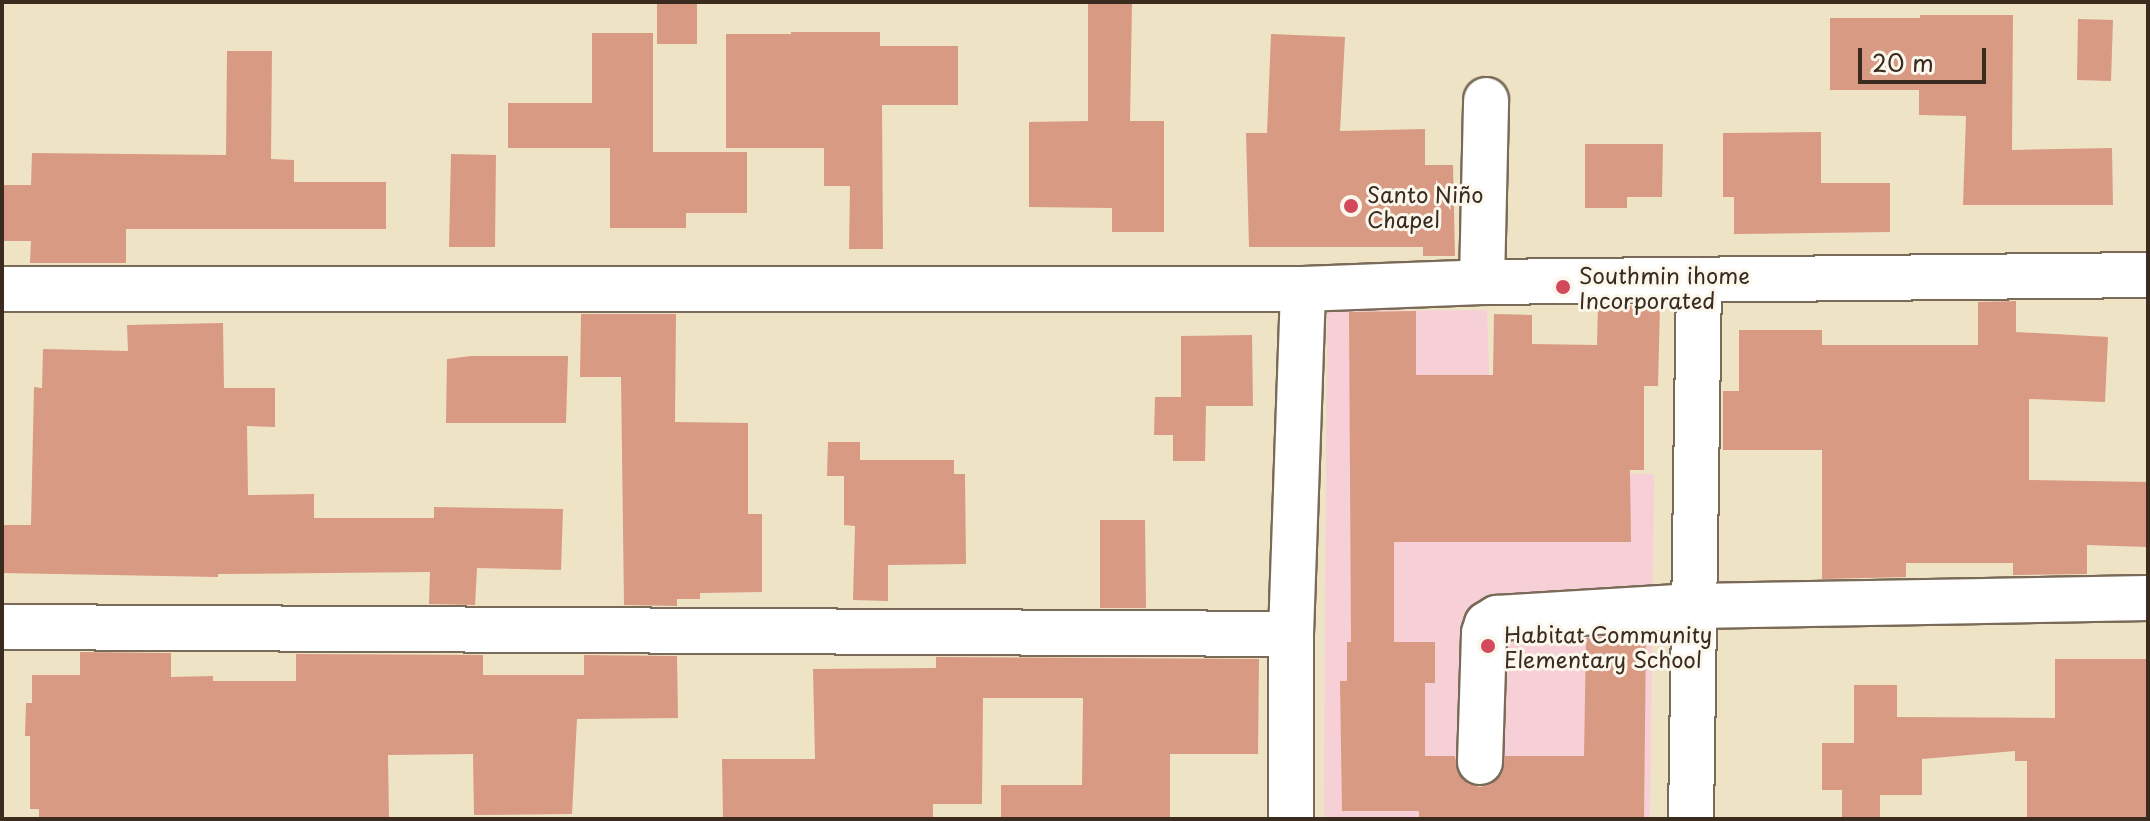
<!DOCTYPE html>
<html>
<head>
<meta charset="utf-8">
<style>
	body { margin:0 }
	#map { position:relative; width:2150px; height:821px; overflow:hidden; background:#efe3c5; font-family:"Playpen Sans",sans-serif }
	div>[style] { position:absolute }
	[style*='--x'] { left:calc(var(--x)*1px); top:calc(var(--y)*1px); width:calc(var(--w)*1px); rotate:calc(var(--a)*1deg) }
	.built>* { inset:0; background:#f6cfd7 }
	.building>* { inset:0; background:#d89a83 }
	.roads { filter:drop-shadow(2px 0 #7a6b58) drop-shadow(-2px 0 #7a6b58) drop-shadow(0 2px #7a6b58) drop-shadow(0 -2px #7a6b58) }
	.minor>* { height:44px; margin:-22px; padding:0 22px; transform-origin:22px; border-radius:22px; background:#fff }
	.dots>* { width:22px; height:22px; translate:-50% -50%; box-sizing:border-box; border:4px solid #fbf7ec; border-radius:50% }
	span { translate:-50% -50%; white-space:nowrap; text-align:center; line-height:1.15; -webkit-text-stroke:6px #fbf7ec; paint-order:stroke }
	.poi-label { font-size:22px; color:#3b2a1e }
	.left { translate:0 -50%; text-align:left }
	.frame { position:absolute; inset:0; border:4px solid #3b2a1e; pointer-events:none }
	.scale { position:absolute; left:1858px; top:48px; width:128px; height:36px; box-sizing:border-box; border:4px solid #3b2a1e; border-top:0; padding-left:10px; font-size:24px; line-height:28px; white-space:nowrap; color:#3b2a1e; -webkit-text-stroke:6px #fbf7ec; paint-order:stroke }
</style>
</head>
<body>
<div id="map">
	<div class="built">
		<i style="clip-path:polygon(1487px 310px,1492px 472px,1654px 474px,1650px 819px,1324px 819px,1327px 311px)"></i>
	</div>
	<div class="building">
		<i style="clip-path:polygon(657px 2px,697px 2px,697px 44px,657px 44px)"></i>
		<i style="clip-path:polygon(1088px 2px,1132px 2px,1130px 121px,1164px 121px,1164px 232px,1112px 232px,1112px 208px,1029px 207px,1029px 122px,1088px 121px)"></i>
		<i style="clip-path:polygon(1920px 15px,2013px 15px,2012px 150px,2112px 148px,2113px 205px,1963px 205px,1966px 116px,1919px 115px,1919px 90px,1830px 90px,1830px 18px,1920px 18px)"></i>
		<i style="clip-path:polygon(2078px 19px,2113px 20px,2111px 81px,2077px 80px)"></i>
		<i style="clip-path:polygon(791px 32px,880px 32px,880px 46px,958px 46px,958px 105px,882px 105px,883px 249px,849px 249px,850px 186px,824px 186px,824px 148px,726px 148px,726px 34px,791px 34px)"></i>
		<i style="clip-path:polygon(592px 33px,653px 33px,653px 152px,747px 152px,747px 213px,686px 213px,686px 228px,610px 228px,610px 148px,508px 148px,508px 103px,592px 103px)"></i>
		<i style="clip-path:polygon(1271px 34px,1345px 37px,1340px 131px,1425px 129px,1425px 165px,1453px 165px,1455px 256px,1423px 256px,1423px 247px,1249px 247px,1246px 133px,1267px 133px)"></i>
		<i style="clip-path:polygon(227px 51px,272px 51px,271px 159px,294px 160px,294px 182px,386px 182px,386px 229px,126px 229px,126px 263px,30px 263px,31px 241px,2px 241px,2px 185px,31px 185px,32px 153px,226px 155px)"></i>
		<i style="clip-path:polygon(1821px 132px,1821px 183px,1890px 183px,1890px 232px,1734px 234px,1734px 197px,1723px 197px,1723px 133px)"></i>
		<i style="clip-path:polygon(1585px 144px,1663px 144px,1662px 197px,1627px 197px,1627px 208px,1585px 208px)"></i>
		<i style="clip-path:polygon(451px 154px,496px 155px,495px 247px,449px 247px)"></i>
		<i style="clip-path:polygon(2016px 301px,2016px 332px,2108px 337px,2105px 402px,2029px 399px,2029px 480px,2148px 482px,2148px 547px,2087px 545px,2087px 574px,2013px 575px,2013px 563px,1906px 563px,1906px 577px,1822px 579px,1822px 450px,1723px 450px,1723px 391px,1739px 391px,1739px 330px,1822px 330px,1822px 345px,1978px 345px,1978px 302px)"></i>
		<i style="clip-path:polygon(1660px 305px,1658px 386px,1644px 386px,1644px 470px,1630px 470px,1631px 542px,1394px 542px,1394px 642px,1435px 642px,1435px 683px,1425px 683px,1425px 756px,1455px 756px,1458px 773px,1468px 784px,1480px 787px,1492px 784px,1502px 774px,1505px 756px,1584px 756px,1586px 638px,1646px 634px,1644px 819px,1419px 819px,1419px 811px,1342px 811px,1340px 681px,1347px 681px,1347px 642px,1351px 642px,1349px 312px,1416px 311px,1416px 375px,1493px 375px,1494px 314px,1532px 315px,1532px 344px,1597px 345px,1598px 306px)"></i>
		<i style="clip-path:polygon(581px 314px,676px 314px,675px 422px,748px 423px,748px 514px,762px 514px,762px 592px,700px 593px,700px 599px,677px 599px,677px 606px,624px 605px,621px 377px,580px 377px)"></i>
		<i style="clip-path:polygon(223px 323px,224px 388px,275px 388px,275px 427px,247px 426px,248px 495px,314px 494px,314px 518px,434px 518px,434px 507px,563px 509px,561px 570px,477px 568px,475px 605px,429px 604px,430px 572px,218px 574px,218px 577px,2px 573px,2px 525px,31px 525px,34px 387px,42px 388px,43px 349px,128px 351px,127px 325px)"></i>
		<i style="clip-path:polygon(1252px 335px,1253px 406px,1206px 406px,1205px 461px,1173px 461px,1173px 435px,1154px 435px,1155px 397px,1181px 397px,1181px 336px)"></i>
		<i style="clip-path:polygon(471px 356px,568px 356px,566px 423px,446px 423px,447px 359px)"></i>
		<i style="clip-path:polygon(828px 442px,860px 442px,860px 460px,954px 460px,954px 474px,965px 474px,966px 564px,888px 565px,888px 601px,853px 600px,855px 526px,844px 525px,844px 476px,827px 476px)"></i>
		<i style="clip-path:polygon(1100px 520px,1145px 520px,1146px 608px,1100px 608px)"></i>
		<i style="clip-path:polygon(80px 652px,171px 653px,171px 677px,213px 676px,213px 681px,296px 681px,296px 654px,483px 655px,483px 675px,584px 675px,584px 655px,677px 656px,678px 718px,577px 719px,572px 814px,474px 815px,473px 754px,388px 755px,389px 819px,39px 819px,39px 809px,30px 809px,30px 736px,25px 736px,26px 703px,32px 703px,32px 675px,80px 675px)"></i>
		<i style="clip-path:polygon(936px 657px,1259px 659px,1258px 754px,1170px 754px,1170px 819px,1001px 819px,1001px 785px,1082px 785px,1083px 698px,983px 698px,982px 804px,933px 804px,933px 819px,723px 819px,722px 759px,815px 759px,813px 669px,936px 668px)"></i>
		<i style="clip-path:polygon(2055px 659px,2148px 659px,2148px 819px,2027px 819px,2027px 761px,2015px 761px,2015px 751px,1922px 759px,1922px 795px,1880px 795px,1880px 819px,1842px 819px,1842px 790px,1822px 790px,1822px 743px,1854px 743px,1854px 685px,1897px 685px,1897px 717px,2055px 718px)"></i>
	</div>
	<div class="roads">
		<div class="minor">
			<i style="--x:1482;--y:282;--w:182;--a:-88.7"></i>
			<i style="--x:2;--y:289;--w:1301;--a:0"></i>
			<i style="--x:1303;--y:289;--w:179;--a:-2.2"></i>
			<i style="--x:1482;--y:282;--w:666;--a:-0.6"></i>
			<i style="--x:2;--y:627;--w:1289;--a:0.31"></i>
			<i style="--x:1480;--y:762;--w:129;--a:-88.2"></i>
			<i style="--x:1484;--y:633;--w:9;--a:-72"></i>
			<i style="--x:1487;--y:624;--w:12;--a:-31"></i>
			<i style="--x:1497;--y:618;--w:197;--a:-3.5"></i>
			<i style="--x:1694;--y:606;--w:454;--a:-1"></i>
			<i style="--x:1291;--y:819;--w:185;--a:-90"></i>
			<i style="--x:1291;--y:634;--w:345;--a:-88"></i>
			<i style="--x:1691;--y:819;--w:539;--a:-89.15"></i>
		</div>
	</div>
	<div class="dots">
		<i style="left:1351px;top:206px;background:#d1495b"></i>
		<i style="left:1563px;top:287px;background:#d1495b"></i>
		<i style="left:1488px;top:646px;background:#d1495b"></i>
	</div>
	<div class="poi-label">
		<span class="left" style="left:1367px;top:206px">Santo Niño<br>Chapel</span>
		<span class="left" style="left:1579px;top:287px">Southmin ihome<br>Incorporated</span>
		<span class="left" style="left:1504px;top:646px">Habitat Community<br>Elementary School</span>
	</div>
	<div class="frame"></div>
	<div class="scale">20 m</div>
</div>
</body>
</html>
